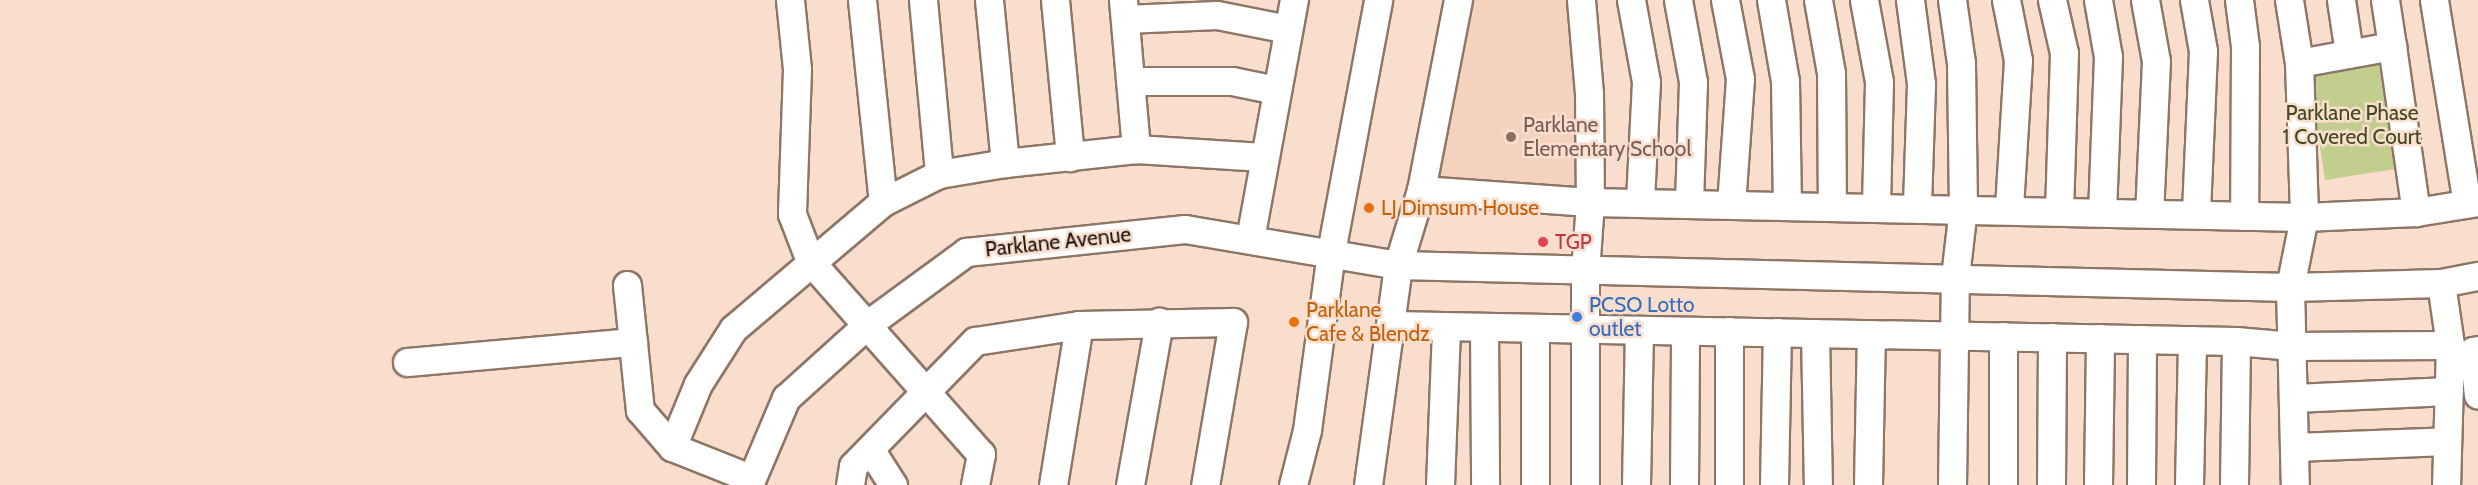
<!DOCTYPE html>
<html>
<head>
<meta charset="utf-8">
<style>
	body { margin:0 }
	#map { position:relative; width:2478px; height:485px; overflow:hidden; background:#f9dece; font-family:Cabin,sans-serif }
	div>[style] { position:absolute }
	[style*='--x'] { left:calc(var(--x)*1px); top:calc(var(--y)*1px); width:calc(var(--w)*1px); rotate:calc(var(--a)*1deg) }
	.built>* { inset:0; background:#f4d2bd }
	.green>* { inset:0; background:#c1ce8e }
	.roads { filter:drop-shadow(2px 0 #8e7667) drop-shadow(-2px 0 #8e7667) drop-shadow(0 2px #8e7667) drop-shadow(0 -2px #8e7667) }
	.minor>* { height:27px; margin:-13.5px; padding:0 13.5px; transform-origin:13.5px; border-radius:13.5px; background:#fff }
	.dots>* { width:16px; height:16px; translate:-50% -50%; box-sizing:border-box; border:3px solid #f9dece; border-radius:50% }
	span { translate:-50% -50%; white-space:nowrap; text-align:center; line-height:1.15; -webkit-text-stroke:5px #f9dece; paint-order:stroke }
	.park-label { font-size:21px; color:#424921 }
	.education-label { font-size:21px; color:#785e54 }
	.left { translate:0 -50%; text-align:left }
	.food-label { font-size:21px; color:#c56008 }
	.street-label { font-size:21px; color:#1b120d }
	.health-label { font-size:21px; color:#be3a42 }
	.shop-label { font-size:21px; color:#366cbe }
</style>
</head>
<body>
<div id="map">
	<div class="built">
		<i style="clip-path:polygon(1468px 0,1566px 0,1581px 91px,1583px 195px,1432px 183px)"></i>
	</div>
	<div class="green">
		<i style="clip-path:polygon(2378px 59px,2395px 169px,2325px 180px,2308px 66px)"></i>
	</div>
	<div class="roads">
		<div class="minor">
			<i style="--x:790;--y:0;--w:69;--a:84.2"></i>
			<i style="--x:797;--y:69;--w:145;--a:92"></i>
			<i style="--x:792;--y:214;--w:50;--a:69"></i>
			<i style="--x:810;--y:261;--w:258;--a:48.5"></i>
			<i style="--x:981;--y:454;--w:32;--a:101"></i>
			<i style="--x:862;--y:0;--w:203;--a:84.1"></i>
			<i style="--x:923;--y:0;--w:175;--a:84.7"></i>
			<i style="--x:989;--y:0;--w:164;--a:84.4"></i>
			<i style="--x:1055;--y:0;--w:158;--a:84.5"></i>
			<i style="--x:1123;--y:0;--w:150;--a:85"></i>
			<i style="--x:1581;--y:0;--w:93;--a:85.1"></i>
			<i style="--x:1589;--y:93;--w:109;--a:89.5"></i>
			<i style="--x:1590;--y:202;--w:70;--a:94.1"></i>
			<i style="--x:1585;--y:272;--w:213;--a:90"></i>
			<i style="--x:1631;--y:0;--w:83;--a:79.6"></i>
			<i style="--x:1646;--y:82;--w:119;--a:92.9"></i>
			<i style="--x:1678;--y:0;--w:83;--a:79.6"></i>
			<i style="--x:1693;--y:82;--w:120;--a:91.9"></i>
			<i style="--x:1725;--y:0;--w:80;--a:79.2"></i>
			<i style="--x:1740;--y:79;--w:126;--a:94.1"></i>
			<i style="--x:1771;--y:0;--w:82;--a:80.2"></i>
			<i style="--x:1785;--y:81;--w:122;--a:89.1"></i>
			<i style="--x:1818;--y:0;--w:74;--a:79.9"></i>
			<i style="--x:1831;--y:73;--w:132;--a:89.6"></i>
			<i style="--x:1864;--y:0;--w:83;--a:79.6"></i>
			<i style="--x:1879;--y:82;--w:124;--a:91.4"></i>
			<i style="--x:1910;--y:0;--w:85;--a:82.5"></i>
			<i style="--x:1921;--y:84;--w:123;--a:91.9"></i>
			<i style="--x:2006;--y:0;--w:61;--a:78.7"></i>
			<i style="--x:2018;--y:60;--w:149;--a:93.5"></i>
			<i style="--x:2052;--y:0;--w:54;--a:77.2"></i>
			<i style="--x:2064;--y:53;--w:158;--a:91.8"></i>
			<i style="--x:2098;--y:0;--w:58;--a:80"></i>
			<i style="--x:2108;--y:57;--w:155;--a:92.2"></i>
			<i style="--x:2145;--y:0;--w:62;--a:79.8"></i>
			<i style="--x:2156;--y:61;--w:152;--a:92.6"></i>
			<i style="--x:2194;--y:0;--w:52;--a:80"></i>
			<i style="--x:2203;--y:51;--w:163;--a:92.5"></i>
			<i style="--x:2239;--y:0;--w:46;--a:82.6"></i>
			<i style="--x:2245;--y:46;--w:170;--a:90.3"></i>
			<i style="--x:2289;--y:0;--w:64;--a:81"></i>
			<i style="--x:2299;--y:63;--w:154;--a:88.1"></i>
			<i style="--x:2304;--y:217;--w:71;--a:101.3"></i>
			<i style="--x:2290;--y:287;--w:198;--a:88.6"></i>
			<i style="--x:2341;--y:0;--w:54;--a:81.4"></i>
			<i style="--x:2385;--y:0;--w:47;--a:81.3"></i>
			<i style="--x:2434;--y:0;--w:206;--a:80.8"></i>
			<i style="--x:1125;--y:19;--w:92;--a:-2.5"></i>
			<i style="--x:1217;--y:15;--w:72;--a:11.2"></i>
			<i style="--x:2299;--y:63;--w:95;--a:-10.4"></i>
			<i style="--x:2392;--y:46;--w:168;--a:81.8"></i>
			<i style="--x:1130;--y:81;--w:102;--a:0"></i>
			<i style="--x:1232;--y:81;--w:45;--a:11.6"></i>
			<i style="--x:1421;--y:190;--w:169;--a:4.1"></i>
			<i style="--x:1590;--y:202;--w:714;--a:1.2"></i>
			<i style="--x:2304;--y:217;--w:112;--a:-2.6"></i>
			<i style="--x:2416;--y:212;--w:63;--a:-9.2"></i>
			<i style="--x:1250;--y:239;--w:243;--a:-79.6"></i>
			<i style="--x:2441;--y:283;--w:63;--a:81.7"></i>
			<i style="--x:2450;--y:345;--w:140;--a:91.6"></i>
			<i style="--x:627;--y:285;--w:126;--a:84.1"></i>
			<i style="--x:640;--y:410;--w:49;--a:49.1"></i>
			<i style="--x:672;--y:447;--w:84;--a:21.7"></i>
			<i style="--x:1391;--y:325;--w:845;--a:1.08"></i>
			<i style="--x:2236;--y:341;--w:57;--a:5"></i>
			<i style="--x:2293;--y:346;--w:157;--a:-0.4"></i>
			<i style="--x:1484;--y:327;--w:158;--a:89.6"></i>
			<i style="--x:1535;--y:328;--w:157;--a:90"></i>
			<i style="--x:1729;--y:331;--w:154;--a:90"></i>
			<i style="--x:1815;--y:333;--w:152;--a:88.9"></i>
			<i style="--x:2003;--y:336;--w:149;--a:90"></i>
			<i style="--x:2478;--y:350;--w:5;--a:169"></i>
			<i style="--x:2473;--y:351;--w:44;--a:83.5"></i>
			<i style="--x:407;--y:362;--w:227;--a:-5.1"></i>
			<i style="--x:2294;--y:398;--w:155;--a:-2.6"></i>
			<i style="--x:672;--y:447;--w:68;--a:-67.6"></i>
			<i style="--x:698;--y:384;--w:65;--a:-57.5"></i>
			<i style="--x:733;--y:329;--w:197;--a:-40.3"></i>
			<i style="--x:883;--y:202;--w:63;--a:-26.6"></i>
			<i style="--x:939;--y:174;--w:67;--a:-9.5"></i>
			<i style="--x:1005;--y:163;--w:132;--a:-6.1"></i>
			<i style="--x:1136;--y:149;--w:127;--a:3.6"></i>
			<i style="--x:2294;--y:447;--w:153;--a:-2.2"></i>
			<i style="--x:870;--y:449;--w:43;--a:57.4"></i>
			<i style="--x:749;--y:485;--w:95;--a:-67"></i>
			<i style="--x:786;--y:398;--w:110;--a:-42.1"></i>
			<i style="--x:868;--y:324;--w:122;--a:-36.3"></i>
			<i style="--x:966;--y:252;--w:220;--a:-6"></i>
			<i style="--x:1185;--y:229;--w:216;--a:9.6"></i>
			<i style="--x:1398;--y:265;--w:892;--a:1.41"></i>
			<i style="--x:2290;--y:287;--w:151;--a:-1.5"></i>
			<i style="--x:2441;--y:283;--w:38;--a:-11"></i>
			<i style="--x:850;--y:485;--w:19;--a:-81"></i>
			<i style="--x:853;--y:466;--w:175;--a:-45.7"></i>
			<i style="--x:975;--y:341;--w:105;--a:-8.7"></i>
			<i style="--x:1079;--y:325;--w:154;--a:-1.1"></i>
			<i style="--x:1233;--y:322;--w:165;--a:99.7"></i>
			<i style="--x:1053;--y:485;--w:162;--a:-80.8"></i>
			<i style="--x:1130;--y:485;--w:166;--a:-79.9"></i>
			<i style="--x:1293;--y:485;--w:57;--a:-75.7"></i>
			<i style="--x:1307;--y:430;--w:180;--a:-82.3"></i>
			<i style="--x:1331;--y:252;--w:256;--a:-79.4"></i>
			<i style="--x:1368;--y:485;--w:222;--a:-82.2"></i>
			<i style="--x:1398;--y:265;--w:78;--a:-73"></i>
			<i style="--x:1421;--y:190;--w:194;--a:-79"></i>
			<i style="--x:1440;--y:485;--w:158;--a:-87.8"></i>
			<i style="--x:1636;--y:485;--w:155;--a:-88.9"></i>
			<i style="--x:1684;--y:485;--w:154;--a:-89.6"></i>
			<i style="--x:1774;--y:485;--w:153;--a:-88.9"></i>
			<i style="--x:1868;--y:485;--w:151;--a:-88.9"></i>
			<i style="--x:1952;--y:485;--w:208;--a:-89.2"></i>
			<i style="--x:1955;--y:277;--w:69;--a:-83.4"></i>
			<i style="--x:1963;--y:208;--w:145;--a:-90.8"></i>
			<i style="--x:1961;--y:63;--w:64;--a:-98.1"></i>
			<i style="--x:2051;--y:485;--w:148;--a:-89.6"></i>
			<i style="--x:2098;--y:485;--w:147;--a:-89.2"></i>
			<i style="--x:2141;--y:485;--w:146;--a:-89.6"></i>
			<i style="--x:2189;--y:485;--w:145;--a:-88.8"></i>
			<i style="--x:2234;--y:485;--w:144;--a:-89.2"></i>
		</div>
	</div>
	<div class="dots">
		<i style="left:1511px;top:137px;background:#8d6e63"></i>
		<i style="left:1369px;top:208px;background:#e8710a"></i>
		<i style="left:1543px;top:242px;background:#e0444e"></i>
		<i style="left:1577px;top:317px;background:#3f7fe0"></i>
		<i style="left:1294px;top:322px;background:#e8710a"></i>
	</div>
	<div class="park-label">
		<span style="left:2352px;top:125px">Parklane Phase<br>1 Covered Court</span>
	</div>
	<div class="education-label">
		<span class="left" style="left:1523px;top:137px">Parklane<br>Elementary School</span>
	</div>
	<div class="food-label">
		<span class="left" style="left:1381px;top:208px">LJ Dimsum House</span>
		<span class="left" style="left:1306px;top:322px">Parklane<br>Cafe &amp; Blendz</span>
	</div>
	<div class="street-label">
		<span style="left:1058px;top:242px;rotate:-6deg">Parklane Avenue</span>
	</div>
	<div class="health-label">
		<span class="left" style="left:1555px;top:242px">TGP</span>
	</div>
	<div class="shop-label">
		<span class="left" style="left:1589px;top:317px">PCSO Lotto<br>outlet</span>
	</div>
</div>
</body>
</html>
